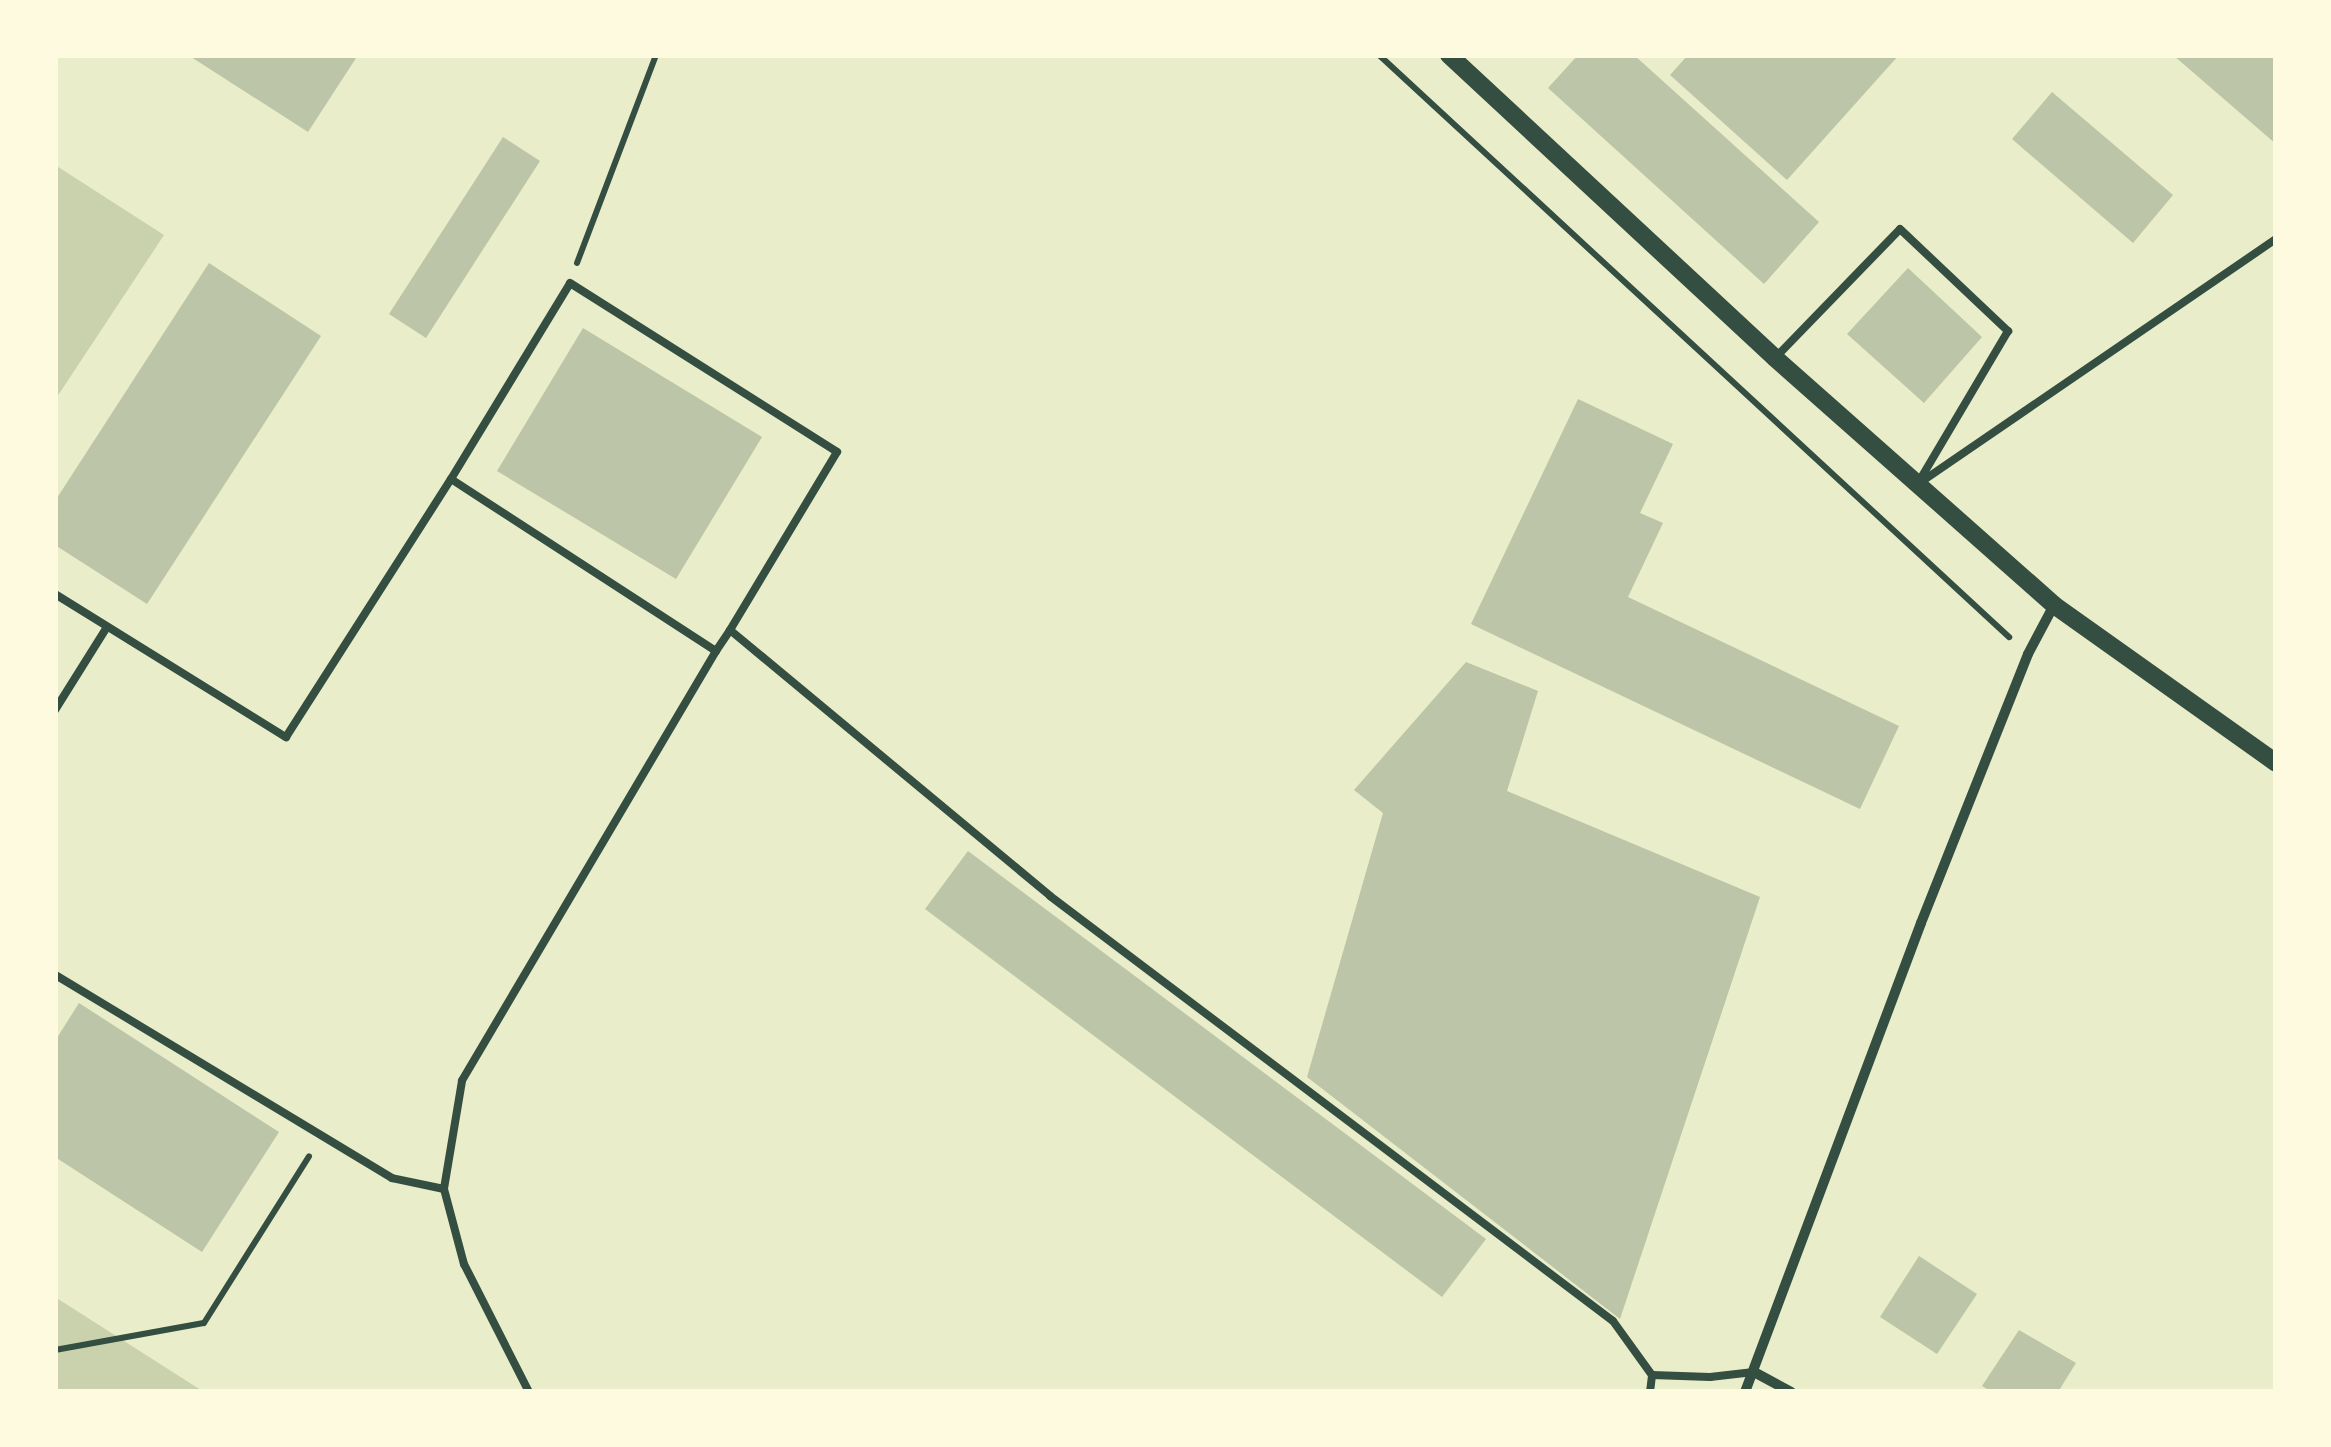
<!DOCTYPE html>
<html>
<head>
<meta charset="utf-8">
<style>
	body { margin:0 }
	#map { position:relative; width:2331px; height:1447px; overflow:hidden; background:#e9edc9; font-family:"Roboto Serif",serif }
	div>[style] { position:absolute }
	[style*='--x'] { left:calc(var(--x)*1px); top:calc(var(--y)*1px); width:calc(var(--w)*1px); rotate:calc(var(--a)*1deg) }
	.green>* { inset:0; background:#cad2ad }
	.building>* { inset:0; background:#bcc5a7 }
	.path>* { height:6px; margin:-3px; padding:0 3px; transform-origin:3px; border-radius:3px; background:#344e41 }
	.service>* { height:8px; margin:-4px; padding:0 4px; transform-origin:4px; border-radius:4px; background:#344e41 }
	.minor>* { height:10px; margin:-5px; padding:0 5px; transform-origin:5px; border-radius:5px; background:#344e41 }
	.tertiary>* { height:18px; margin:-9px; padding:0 9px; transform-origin:9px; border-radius:9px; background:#344e41 }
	span { translate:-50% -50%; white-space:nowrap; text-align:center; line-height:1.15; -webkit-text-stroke:10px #fefae0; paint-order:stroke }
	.frame { position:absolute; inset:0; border:58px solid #fefae0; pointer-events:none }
</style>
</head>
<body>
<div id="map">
	<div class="green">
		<i style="clip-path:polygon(55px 165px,164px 235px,55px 400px)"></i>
		<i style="clip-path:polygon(55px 1297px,204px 1392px,55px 1392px)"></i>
	</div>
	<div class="building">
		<i style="clip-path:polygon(188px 55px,358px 55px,308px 132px)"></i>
		<i style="clip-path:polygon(1578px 55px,1634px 55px,1819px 222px,1764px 284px,1548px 88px)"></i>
		<i style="clip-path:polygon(1688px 55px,1899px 55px,1787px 180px,1670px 75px)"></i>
		<i style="clip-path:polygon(2173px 55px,2276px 55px,2276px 144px)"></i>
		<i style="clip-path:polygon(2052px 92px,2173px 195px,2133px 243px,2012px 139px)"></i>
		<i style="clip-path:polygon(503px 137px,540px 161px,426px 338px,389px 314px)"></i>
		<i style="clip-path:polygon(209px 263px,321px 336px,147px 604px,55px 545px,55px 501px)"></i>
		<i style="clip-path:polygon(1908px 268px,1982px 337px,1924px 403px,1847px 334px)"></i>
		<i style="clip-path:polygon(583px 328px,762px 437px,676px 579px,497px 471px)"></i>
		<i style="clip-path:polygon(1578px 399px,1673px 444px,1640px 513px,1663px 523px,1628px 597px,1899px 726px,1860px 809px,1471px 624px)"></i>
		<i style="clip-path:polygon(1466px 662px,1538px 691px,1507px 791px,1760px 897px,1620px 1319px,1307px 1077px,1383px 813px,1354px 790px)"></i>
		<i style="clip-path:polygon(968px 851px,1486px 1239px,1442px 1297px,925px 909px)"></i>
		<i style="clip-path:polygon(79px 1003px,279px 1132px,202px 1252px,55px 1157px,55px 1041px)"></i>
		<i style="clip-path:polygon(1919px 1256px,1977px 1294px,1937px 1354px,1880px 1317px)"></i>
		<i style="clip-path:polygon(2019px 1330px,2076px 1363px,2058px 1392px,1992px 1392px,1982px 1386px)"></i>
	</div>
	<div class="path">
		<i style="--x:1379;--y:55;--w:858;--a:42.73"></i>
		<i style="--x:577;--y:263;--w:222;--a:-69.2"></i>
		<i style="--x:55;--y:1350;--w:151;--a:-10.3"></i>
		<i style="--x:204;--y:1323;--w:197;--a:-57.8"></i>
	</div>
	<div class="service">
		<i style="--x:1776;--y:357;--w:178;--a:-45.9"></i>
		<i style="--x:1900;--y:229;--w:149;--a:43.4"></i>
		<i style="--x:2008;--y:331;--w:179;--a:120.6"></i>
		<i style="--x:451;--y:479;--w:229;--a:-58.7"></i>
		<i style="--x:570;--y:283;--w:316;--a:32.3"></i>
		<i style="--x:837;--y:452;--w:208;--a:121"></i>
		<i style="--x:1921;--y:482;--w:430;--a:-34.4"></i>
		<i style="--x:55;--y:594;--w:272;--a:31.8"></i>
		<i style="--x:286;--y:737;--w:306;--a:-57.4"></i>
		<i style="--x:451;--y:479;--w:316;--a:33"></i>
		<i style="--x:716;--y:651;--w:499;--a:120.6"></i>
		<i style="--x:462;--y:1081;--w:109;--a:99.5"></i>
		<i style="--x:444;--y:1189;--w:53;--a:-168.1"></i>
		<i style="--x:392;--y:1178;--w:393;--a:-148.9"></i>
		<i style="--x:716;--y:651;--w:25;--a:-56"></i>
		<i style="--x:730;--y:630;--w:416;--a:39.7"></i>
		<i style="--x:1050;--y:896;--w:705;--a:37.05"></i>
		<i style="--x:1613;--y:1321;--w:67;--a:54.2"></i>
		<i style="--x:55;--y:710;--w:98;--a:-57.9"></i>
		<i style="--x:444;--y:1189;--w:78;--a:75.1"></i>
		<i style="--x:464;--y:1264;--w:144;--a:63.1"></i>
		<i style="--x:1650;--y:1392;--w:17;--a:-83"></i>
		<i style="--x:1652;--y:1375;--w:58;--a:2"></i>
		<i style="--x:1710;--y:1377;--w:44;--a:-6.5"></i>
	</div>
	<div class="minor">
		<i style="--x:1754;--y:1372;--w:42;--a:28.4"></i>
		<i style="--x:1745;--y:1392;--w:501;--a:-69.43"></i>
		<i style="--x:1921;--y:923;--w:289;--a:-68.3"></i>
		<i style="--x:2028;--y:654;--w:55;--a:-62"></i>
	</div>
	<div class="tertiary">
		<i style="--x:1449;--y:55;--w:445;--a:42.9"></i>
		<i style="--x:1775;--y:358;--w:373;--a:41.5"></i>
		<i style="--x:2054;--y:605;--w:272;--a:35.4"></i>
	</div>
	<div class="frame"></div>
</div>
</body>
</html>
